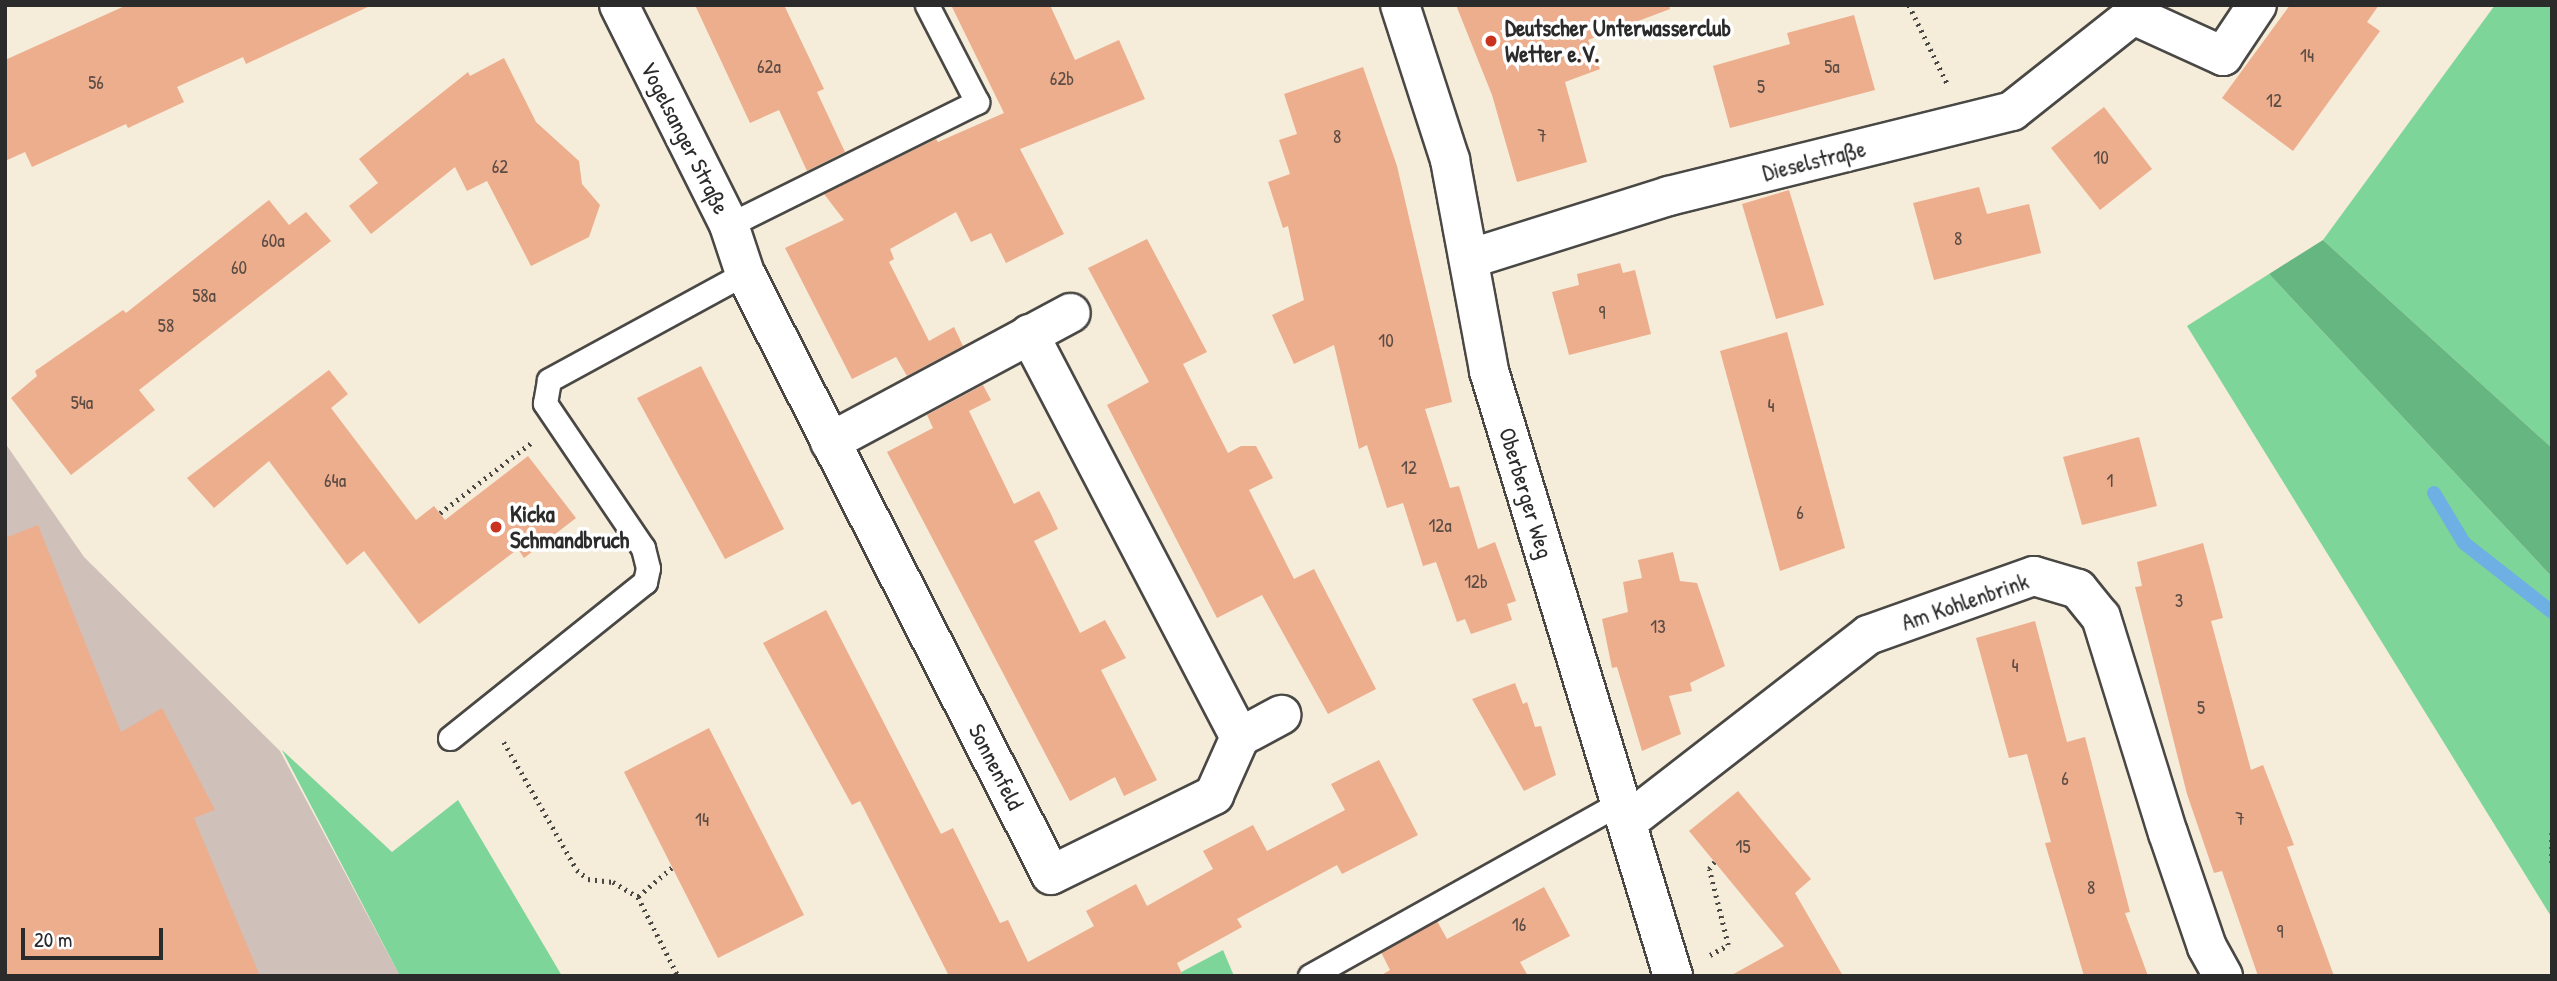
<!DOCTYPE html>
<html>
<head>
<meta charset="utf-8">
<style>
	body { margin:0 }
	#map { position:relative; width:2557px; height:981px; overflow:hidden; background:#f5ecd9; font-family:"Patrick Hand",sans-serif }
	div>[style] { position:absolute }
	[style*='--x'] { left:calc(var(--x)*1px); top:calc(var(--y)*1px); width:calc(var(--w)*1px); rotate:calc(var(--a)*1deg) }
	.industrial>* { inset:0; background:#cfc0ba }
	.green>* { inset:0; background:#7ed599 }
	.forest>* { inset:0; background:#66b681 }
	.stream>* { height:14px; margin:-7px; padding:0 7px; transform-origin:7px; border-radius:7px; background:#6eb0e3 }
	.building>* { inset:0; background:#edae8e }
	.path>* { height:4.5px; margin-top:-2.25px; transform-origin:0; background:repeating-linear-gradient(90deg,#494845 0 2px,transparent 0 7px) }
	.roads { filter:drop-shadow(2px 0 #494845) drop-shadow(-2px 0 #494845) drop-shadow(0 2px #494845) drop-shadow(0 -2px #494845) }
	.service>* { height:23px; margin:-11.5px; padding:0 11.5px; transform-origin:11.5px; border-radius:11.5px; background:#fff }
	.minor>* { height:38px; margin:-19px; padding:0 19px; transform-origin:19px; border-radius:19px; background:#fff }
	.dots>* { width:19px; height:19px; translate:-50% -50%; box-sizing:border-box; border:4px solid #fff; border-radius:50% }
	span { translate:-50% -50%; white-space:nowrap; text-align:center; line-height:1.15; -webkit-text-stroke:7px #fff; paint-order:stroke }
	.number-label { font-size:19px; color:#5c4c44 }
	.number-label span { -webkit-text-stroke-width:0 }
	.poi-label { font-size:23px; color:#2b2b2b; font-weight:700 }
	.left { translate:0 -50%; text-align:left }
	.street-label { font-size:23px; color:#2b2b2b }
	.frame { position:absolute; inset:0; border:7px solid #2b2b2b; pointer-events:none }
	.scale { position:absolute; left:21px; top:928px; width:142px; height:32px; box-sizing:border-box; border:4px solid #2b2b2b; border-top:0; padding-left:9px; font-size:21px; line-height:24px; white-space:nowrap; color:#2b2b2b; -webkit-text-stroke:5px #fff; paint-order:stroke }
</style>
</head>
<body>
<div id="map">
	<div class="industrial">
		<i style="clip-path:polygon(5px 443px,84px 557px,280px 751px,400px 976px,5px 976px)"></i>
	</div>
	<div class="green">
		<i style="clip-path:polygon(2495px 5px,2552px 5px,2552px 448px,2323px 240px)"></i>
		<i style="clip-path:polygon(2269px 274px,2552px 577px,2552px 918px,2187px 326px)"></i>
		<i style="clip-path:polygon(282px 750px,392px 852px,458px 800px,562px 976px,400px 976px)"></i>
		<i style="clip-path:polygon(1223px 950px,1234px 976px,1174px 976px)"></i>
	</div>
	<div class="forest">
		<i style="clip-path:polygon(2323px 240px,2552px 448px,2552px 577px,2269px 274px)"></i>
	</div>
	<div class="stream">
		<i style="--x:2434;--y:493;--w:58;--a:59"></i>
		<i style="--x:2464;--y:543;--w:112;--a:38.1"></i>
	</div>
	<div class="building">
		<i style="clip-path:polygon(127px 5px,372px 5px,246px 64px,243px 57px,177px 87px,184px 102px,128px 128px,126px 124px,32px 167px,25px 152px,5px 161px,5px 60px)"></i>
		<i style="clip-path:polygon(695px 5px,784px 5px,824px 89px,817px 92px,845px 152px,807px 171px,779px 110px,750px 123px)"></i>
		<i style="clip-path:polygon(951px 5px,1050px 5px,1075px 60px,1119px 40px,1145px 99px,1020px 149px,1064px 234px,1006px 263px,991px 233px,971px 242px,956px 212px,890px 249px,894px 259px,889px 262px,929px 341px,954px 327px,963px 346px,907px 376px,896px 357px,852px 379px,785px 248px,844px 220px,824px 194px,936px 139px,938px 142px,1004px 113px)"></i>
		<i style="clip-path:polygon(1456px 5px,1669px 5px,1670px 9px,1588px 40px,1600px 69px,1565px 82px,1587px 162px,1517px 182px,1492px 95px)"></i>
		<i style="clip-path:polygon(2290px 5px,2379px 5px,2367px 22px,2380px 31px,2293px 151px,2222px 98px)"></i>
		<i style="clip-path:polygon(1854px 15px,1875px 90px,1730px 128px,1713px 66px,1790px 44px,1787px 33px)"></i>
		<i style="clip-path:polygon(504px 58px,536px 122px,579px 161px,582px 184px,600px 205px,589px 237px,531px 266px,487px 181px,467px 191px,455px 167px,371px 234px,349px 206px,378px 183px,359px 159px,468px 72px,470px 76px)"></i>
		<i style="clip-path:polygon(1363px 67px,1397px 166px,1452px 402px,1425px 409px,1450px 488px,1459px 486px,1478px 549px,1495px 542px,1516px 601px,1507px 604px,1512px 620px,1471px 634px,1465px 619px,1457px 622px,1436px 562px,1423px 566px,1403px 503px,1387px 508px,1367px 445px,1359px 449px,1334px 345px,1294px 364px,1272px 315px,1304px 300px,1288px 226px,1283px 228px,1268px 182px,1290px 174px,1279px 140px,1297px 134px,1284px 94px)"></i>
		<i style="clip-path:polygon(2104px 107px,2152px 169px,2100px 210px,2051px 148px)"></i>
		<i style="clip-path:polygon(1979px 187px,1987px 214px,2029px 204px,2041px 253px,1934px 280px,1913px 203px)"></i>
		<i style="clip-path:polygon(1789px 190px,1824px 305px,1776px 319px,1742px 204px)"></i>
		<i style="clip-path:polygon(269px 200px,289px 225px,306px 212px,331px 241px,139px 390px,155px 410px,71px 475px,11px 398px,37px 376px,35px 371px,123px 310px,126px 313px)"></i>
		<i style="clip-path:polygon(1147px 239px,1207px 352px,1183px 364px,1205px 408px,1228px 453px,1241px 446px,1256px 446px,1273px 478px,1249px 490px,1294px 579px,1314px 569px,1376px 689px,1328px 714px,1262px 595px,1217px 618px,1107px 405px,1149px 382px,1088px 268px)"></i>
		<i style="clip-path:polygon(1620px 263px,1623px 273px,1635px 270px,1651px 334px,1569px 355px,1552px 292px,1579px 285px,1577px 274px)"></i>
		<i style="clip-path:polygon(1787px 332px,1845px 548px,1780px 571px,1720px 351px)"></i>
		<i style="clip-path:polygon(701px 366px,784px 529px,725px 559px,637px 398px)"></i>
		<i style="clip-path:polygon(329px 370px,348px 394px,331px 408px,416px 520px,434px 506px,445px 520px,528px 456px,576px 518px,524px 558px,518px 549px,419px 624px,364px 551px,347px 565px,269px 461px,214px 508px,187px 478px)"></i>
		<i style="clip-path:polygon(983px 385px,991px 400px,969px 411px,1014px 504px,1039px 491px,1049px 510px,1058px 529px,1034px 541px,1080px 633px,1105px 620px,1126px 658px,1101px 670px,1157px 780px,1124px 796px,1115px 777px,1070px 801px,887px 452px,933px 428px,927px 415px)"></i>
		<i style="clip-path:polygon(2139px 437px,2157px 506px,2082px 525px,2063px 457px)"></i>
		<i style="clip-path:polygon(38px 525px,121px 732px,162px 708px,215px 810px,194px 818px,260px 976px,5px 976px,5px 538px)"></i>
		<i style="clip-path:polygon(2203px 543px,2223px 618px,2211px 621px,2251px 770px,2263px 765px,2294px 845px,2287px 847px,2334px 976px,2258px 976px,2222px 871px,2214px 873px,2187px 794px,2135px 587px,2142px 586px,2137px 562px)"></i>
		<i style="clip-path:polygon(1673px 552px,1680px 581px,1697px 583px,1725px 666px,1690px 683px,1692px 691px,1669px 696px,1681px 734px,1642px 751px,1617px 667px,1612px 668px,1602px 619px,1628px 612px,1623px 582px,1642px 578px,1638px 560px)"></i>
		<i style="clip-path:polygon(826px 610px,941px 834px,953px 828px,1000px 923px,1008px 920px,1028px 962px,1094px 926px,1086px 911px,1136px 884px,1147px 906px,1213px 869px,1203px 851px,1253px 825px,1267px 851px,1345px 810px,1331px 784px,1379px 760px,1418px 835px,1342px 874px,1337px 865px,1237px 919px,1242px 927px,1177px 963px,1183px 976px,949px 976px,860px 801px,852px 805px,763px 643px)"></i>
		<i style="clip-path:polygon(2035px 621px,2067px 742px,2085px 737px,2130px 912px,2125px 913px,2148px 976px,2084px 976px,2045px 843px,2051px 842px,2027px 754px,2009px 758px,1976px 638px)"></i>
		<i style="clip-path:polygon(1515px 683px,1523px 704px,1527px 702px,1535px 727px,1541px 726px,1556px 775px,1524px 791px,1472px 699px)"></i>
		<i style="clip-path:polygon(709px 728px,804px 915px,718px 958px,624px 772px)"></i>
		<i style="clip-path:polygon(1738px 791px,1811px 879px,1795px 893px,1843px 976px,1730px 976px,1784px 946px,1689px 831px)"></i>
		<i style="clip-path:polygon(1544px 887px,1570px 936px,1520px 962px,1528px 976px,1380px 976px,1390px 970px,1381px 952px,1437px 921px,1447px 939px)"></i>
	</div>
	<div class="path">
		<i style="--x:1909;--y:5;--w:87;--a:64"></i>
		<i style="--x:440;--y:513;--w:115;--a:-37.6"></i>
		<i style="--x:504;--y:742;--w:147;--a:60.3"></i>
		<i style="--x:577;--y:870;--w:14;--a:39"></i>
		<i style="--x:588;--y:879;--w:25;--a:7"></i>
		<i style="--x:613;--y:882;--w:29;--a:31"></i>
		<i style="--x:2552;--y:833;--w:30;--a:90"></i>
		<i style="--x:672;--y:868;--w:45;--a:139.5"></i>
		<i style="--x:638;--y:897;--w:89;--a:63.1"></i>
		<i style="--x:1710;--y:955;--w:21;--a:-29"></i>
		<i style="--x:1728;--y:945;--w:78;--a:-104"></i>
		<i style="--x:1709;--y:869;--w:9;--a:-54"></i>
	</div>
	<div class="roads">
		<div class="service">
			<i style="--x:729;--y:225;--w:277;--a:-26.4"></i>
			<i style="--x:977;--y:102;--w:109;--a:-117.3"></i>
			<i style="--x:450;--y:738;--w:250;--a:-38.7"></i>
			<i style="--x:645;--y:582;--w:14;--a:-78"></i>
			<i style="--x:648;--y:568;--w:21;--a:-104"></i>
			<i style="--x:643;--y:548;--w:175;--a:-124.1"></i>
			<i style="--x:545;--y:403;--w:23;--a:-80"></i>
			<i style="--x:549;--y:380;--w:223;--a:-28.6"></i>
			<i style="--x:1310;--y:976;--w:355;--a:-29.2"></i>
		</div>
		<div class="minor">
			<i style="--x:619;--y:5;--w:246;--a:63.4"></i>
			<i style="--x:729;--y:225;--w:51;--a:71.6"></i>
			<i style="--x:745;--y:273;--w:675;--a:63.06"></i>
			<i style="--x:1051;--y:875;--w:182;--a:-26.1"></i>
			<i style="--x:1214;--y:795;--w:64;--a:-65.9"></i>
			<i style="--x:1240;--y:737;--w:47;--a:-28.2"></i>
			<i style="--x:1400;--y:5;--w:163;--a:72.1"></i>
			<i style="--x:1450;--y:160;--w:215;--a:79.5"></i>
			<i style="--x:1489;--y:371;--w:632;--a:73.08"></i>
			<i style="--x:1469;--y:259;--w:210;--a:-17.5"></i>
			<i style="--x:1669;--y:196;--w:353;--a:-13.9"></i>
			<i style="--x:2012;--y:111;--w:154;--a:-38.4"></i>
			<i style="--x:2133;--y:15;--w:99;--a:24.5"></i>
			<i style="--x:2223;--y:56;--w:61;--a:-56.3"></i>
			<i style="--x:1029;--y:334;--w:455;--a:62.4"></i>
			<i style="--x:830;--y:442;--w:273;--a:-28.2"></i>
			<i style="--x:1627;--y:822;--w:305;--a:-37.8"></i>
			<i style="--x:1868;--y:635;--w:176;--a:-19.6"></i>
			<i style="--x:2034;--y:576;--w:46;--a:16.5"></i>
			<i style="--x:2078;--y:589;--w:36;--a:51"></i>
			<i style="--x:2101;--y:617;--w:226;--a:72.8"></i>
			<i style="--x:2168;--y:833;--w:120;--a:71.1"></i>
			<i style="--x:2207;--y:947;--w:33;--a:61"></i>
		</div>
	</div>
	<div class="dots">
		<i style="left:1491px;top:41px;background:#c8321e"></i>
		<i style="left:496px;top:527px;background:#c8321e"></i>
	</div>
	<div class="number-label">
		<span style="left:2307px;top:56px">14</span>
		<span style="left:769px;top:67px">62a</span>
		<span style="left:1832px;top:67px">5a</span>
		<span style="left:1062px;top:79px">62b</span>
		<span style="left:96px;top:83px">56</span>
		<span style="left:1761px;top:87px">5</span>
		<span style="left:2274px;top:101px">12</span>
		<span style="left:1542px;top:136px">7</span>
		<span style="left:1337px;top:137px">8</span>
		<span style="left:2101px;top:158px">10</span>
		<span style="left:500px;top:167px">62</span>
		<span style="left:1958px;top:239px">8</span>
		<span style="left:273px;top:241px">60a</span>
		<span style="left:239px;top:268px">60</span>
		<span style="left:204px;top:296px">58a</span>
		<span style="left:1602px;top:313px">9</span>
		<span style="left:166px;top:326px">58</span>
		<span style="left:1386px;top:341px">10</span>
		<span style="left:82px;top:403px">54a</span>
		<span style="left:1771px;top:406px">4</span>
		<span style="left:1409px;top:468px">12</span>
		<span style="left:335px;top:481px">64a</span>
		<span style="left:2110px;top:481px">1</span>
		<span style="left:1800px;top:513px">6</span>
		<span style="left:1440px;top:526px">12a</span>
		<span style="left:1476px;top:582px">12b</span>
		<span style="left:2179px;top:601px">3</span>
		<span style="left:1658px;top:627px">13</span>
		<span style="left:2015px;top:666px">4</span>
		<span style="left:2201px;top:708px">5</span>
		<span style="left:2065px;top:779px">6</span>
		<span style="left:2240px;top:819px">7</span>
		<span style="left:702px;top:820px">14</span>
		<span style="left:1743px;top:847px">15</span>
		<span style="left:2091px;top:888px">8</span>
		<span style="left:1519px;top:925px">16</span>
		<span style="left:2280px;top:932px">9</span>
	</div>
	<div class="poi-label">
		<span class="left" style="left:1505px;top:41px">Deutscher Unterwasserclub<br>Wetter e.V.</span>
		<span class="left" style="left:510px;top:527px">Kicka<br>Schmandbruch</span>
	</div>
	<div class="street-label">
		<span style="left:685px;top:138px;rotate:63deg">Vogelsanger Straße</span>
		<span style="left:1814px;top:161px;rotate:-14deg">Dieselstraße</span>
		<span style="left:1526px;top:493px;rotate:73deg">Oberberger Weg</span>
		<span style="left:1965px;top:602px;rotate:-19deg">Am Kohlenbrink</span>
		<span style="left:996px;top:767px;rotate:63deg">Sonnenfeld</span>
	</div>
	<div class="frame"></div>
	<div class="scale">20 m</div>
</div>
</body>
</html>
